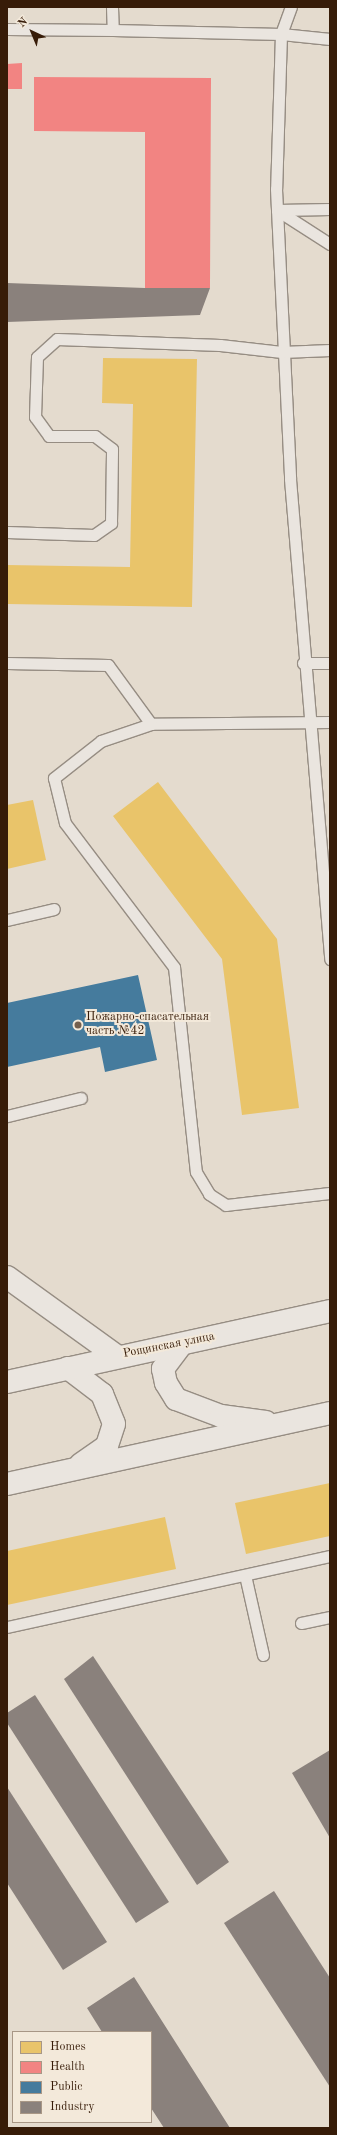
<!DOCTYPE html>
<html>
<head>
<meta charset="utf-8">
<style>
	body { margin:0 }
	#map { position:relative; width:337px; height:2135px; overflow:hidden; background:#e4dbce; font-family:"Old Standard TT",serif }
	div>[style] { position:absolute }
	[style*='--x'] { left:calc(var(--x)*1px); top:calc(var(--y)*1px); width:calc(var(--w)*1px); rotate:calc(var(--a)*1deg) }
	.homes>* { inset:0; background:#e9c46a }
	.health>* { inset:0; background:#f28482 }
	.public>* { inset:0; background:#457b9d }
	.industry>* { inset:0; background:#8a817c }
	.roads { filter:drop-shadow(1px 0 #968d83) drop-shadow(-1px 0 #968d83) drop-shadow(0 1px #968d83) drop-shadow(0 -1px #968d83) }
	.lane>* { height:11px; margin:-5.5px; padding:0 5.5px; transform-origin:5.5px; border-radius:5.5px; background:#eae5df }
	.street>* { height:22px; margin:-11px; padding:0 11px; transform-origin:11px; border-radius:11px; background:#eae5df }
	.secondary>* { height:22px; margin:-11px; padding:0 11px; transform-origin:11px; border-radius:11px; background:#eae5df }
	.dots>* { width:11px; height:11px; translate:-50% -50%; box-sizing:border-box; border:2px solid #f3e9da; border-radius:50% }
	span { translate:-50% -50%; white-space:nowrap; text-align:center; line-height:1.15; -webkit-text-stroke:4px #f3e9da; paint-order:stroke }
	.poi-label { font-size:12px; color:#371c08 }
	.left { translate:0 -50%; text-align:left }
	.street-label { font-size:12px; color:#371c08 }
	.frame { position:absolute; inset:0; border:8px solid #371c08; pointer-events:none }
	.legend { position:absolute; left:12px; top:2031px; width:140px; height:92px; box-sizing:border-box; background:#f3e9da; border:1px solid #a89786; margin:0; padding:5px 7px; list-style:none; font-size:12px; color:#371c08 }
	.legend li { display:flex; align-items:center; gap:8px; height:20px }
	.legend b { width:20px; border:1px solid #a89786 }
	.north { position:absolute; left:12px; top:12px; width:40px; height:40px; -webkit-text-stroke:3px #f3e9da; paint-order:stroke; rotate:316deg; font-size:11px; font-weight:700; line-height:16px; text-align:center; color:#371c08 }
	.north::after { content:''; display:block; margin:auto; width:14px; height:18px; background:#371c08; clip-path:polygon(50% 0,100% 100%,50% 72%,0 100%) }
</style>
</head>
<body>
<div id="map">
	<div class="homes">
		<i style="clip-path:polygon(103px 358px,197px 359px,192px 607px,7px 604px,7px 565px,130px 567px,133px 404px,102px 403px)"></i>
		<i style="clip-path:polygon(158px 782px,277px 939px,299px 1108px,242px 1115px,222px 959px,113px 816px)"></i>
		<i style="clip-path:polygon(33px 800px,46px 860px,7px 869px,7px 805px)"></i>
		<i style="clip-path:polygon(330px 1483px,330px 1536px,246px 1554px,235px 1503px)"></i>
		<i style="clip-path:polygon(165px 1517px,176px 1569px,7px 1605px,7px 1551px)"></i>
	</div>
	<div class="health">
		<i style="clip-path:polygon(22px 63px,22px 89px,7px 89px,7px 64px)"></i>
		<i style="clip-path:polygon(34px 77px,211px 78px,210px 288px,145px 288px,145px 132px,34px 131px)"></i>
	</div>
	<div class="public">
		<i style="clip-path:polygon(138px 975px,157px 1060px,105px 1072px,100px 1047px,7px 1067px,7px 1003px)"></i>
	</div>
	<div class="industry">
		<i style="clip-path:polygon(7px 283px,145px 288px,210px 288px,200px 315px,7px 322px)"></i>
		<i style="clip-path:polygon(93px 1656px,229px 1862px,197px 1885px,64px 1679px)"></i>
		<i style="clip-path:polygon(35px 1695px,169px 1902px,136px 1923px,7px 1723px,7px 1713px)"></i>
		<i style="clip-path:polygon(330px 1750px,330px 1838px,292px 1773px)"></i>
		<i style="clip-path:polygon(7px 1787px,107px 1942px,63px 1970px,7px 1883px)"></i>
		<i style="clip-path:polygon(274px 1891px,330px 1978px,330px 2087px,224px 1923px)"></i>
		<i style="clip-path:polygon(134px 1977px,230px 2128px,164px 2128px,151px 2108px,151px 2032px,102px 2032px,87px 2008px)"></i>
	</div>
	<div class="roads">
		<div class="lane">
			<i style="--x:112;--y:7;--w:23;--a:88"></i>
			<i style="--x:113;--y:30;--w:168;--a:1.4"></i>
			<i style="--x:281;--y:34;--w:29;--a:-70"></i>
			<i style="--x:7;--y:29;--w:106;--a:0.5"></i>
			<i style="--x:330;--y:39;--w:49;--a:-174.2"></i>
			<i style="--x:281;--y:34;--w:155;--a:91.8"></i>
			<i style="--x:276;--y:189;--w:290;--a:87.2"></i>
			<i style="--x:290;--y:479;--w:482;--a:85.2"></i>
			<i style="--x:277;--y:210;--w:63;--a:32.7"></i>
			<i style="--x:277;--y:210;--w:53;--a:-1.1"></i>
			<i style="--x:7;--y:532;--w:87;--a:2"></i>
			<i style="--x:94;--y:535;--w:21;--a:-35"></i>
			<i style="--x:111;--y:523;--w:74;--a:-89.2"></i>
			<i style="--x:112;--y:449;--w:21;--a:-143"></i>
			<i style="--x:95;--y:436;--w:46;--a:180"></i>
			<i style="--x:49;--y:436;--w:24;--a:-126"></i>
			<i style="--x:35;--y:417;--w:60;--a:-88.1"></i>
			<i style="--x:37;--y:357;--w:27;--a:-42"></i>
			<i style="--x:57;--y:339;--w:163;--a:2.1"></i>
			<i style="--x:220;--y:345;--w:62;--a:6.4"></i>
			<i style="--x:282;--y:352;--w:48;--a:-2.4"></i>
			<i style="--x:7;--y:663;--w:101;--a:1.1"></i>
			<i style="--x:108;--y:665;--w:73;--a:53.9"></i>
			<i style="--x:303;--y:663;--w:27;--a:0"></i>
			<i style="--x:330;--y:722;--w:179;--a:179.4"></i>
			<i style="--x:151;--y:724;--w:53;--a:161.2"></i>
			<i style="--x:101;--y:741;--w:60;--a:141.8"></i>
			<i style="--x:54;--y:778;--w:46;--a:76.3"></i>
			<i style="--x:65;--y:823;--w:181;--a:52.9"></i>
			<i style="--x:174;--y:967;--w:206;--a:83.9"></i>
			<i style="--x:196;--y:1172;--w:26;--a:59"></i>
			<i style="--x:209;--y:1194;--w:20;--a:33"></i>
			<i style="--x:226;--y:1205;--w:105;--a:-6.6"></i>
			<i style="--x:7;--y:920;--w:48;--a:-13.2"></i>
			<i style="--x:7;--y:1116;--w:76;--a:-13.7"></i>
			<i style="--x:245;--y:1575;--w:82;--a:77.3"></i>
			<i style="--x:301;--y:1623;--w:30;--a:-12"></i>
			<i style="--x:7;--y:1627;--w:331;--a:-12.4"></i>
		</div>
		<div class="street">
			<i style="--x:7;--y:1277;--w:137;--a:35.8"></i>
		</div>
		<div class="secondary">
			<i style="--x:181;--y:1345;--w:30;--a:127"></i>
			<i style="--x:163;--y:1369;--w:14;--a:78"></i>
			<i style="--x:166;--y:1383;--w:19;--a:58"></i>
			<i style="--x:176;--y:1399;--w:48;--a:20.7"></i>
			<i style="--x:221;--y:1416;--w:45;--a:7.6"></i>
			<i style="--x:68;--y:1368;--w:43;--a:37.4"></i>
			<i style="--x:102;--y:1394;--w:32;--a:68"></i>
			<i style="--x:114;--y:1424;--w:23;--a:108"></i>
			<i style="--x:107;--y:1446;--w:32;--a:145"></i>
			<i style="--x:7;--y:1382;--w:331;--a:-12.4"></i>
			<i style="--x:7;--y:1484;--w:331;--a:-12.4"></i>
		</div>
	</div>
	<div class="dots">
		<i style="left:78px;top:1025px;background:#745f4d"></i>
	</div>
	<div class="poi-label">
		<span class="left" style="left:86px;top:1025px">Пожарно-спасательная<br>часть №42</span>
	</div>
	<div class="street-label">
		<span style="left:169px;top:1346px;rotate:-11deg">Рощинская улица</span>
	</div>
	<div class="frame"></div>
	<ul class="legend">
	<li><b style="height:11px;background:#e9c46a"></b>Homes</li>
	<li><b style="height:11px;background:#f28482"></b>Health</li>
	<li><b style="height:11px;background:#457b9d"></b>Public</li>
	<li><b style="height:11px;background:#8a817c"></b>Industry</li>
	</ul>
	<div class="north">N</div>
</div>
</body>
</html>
